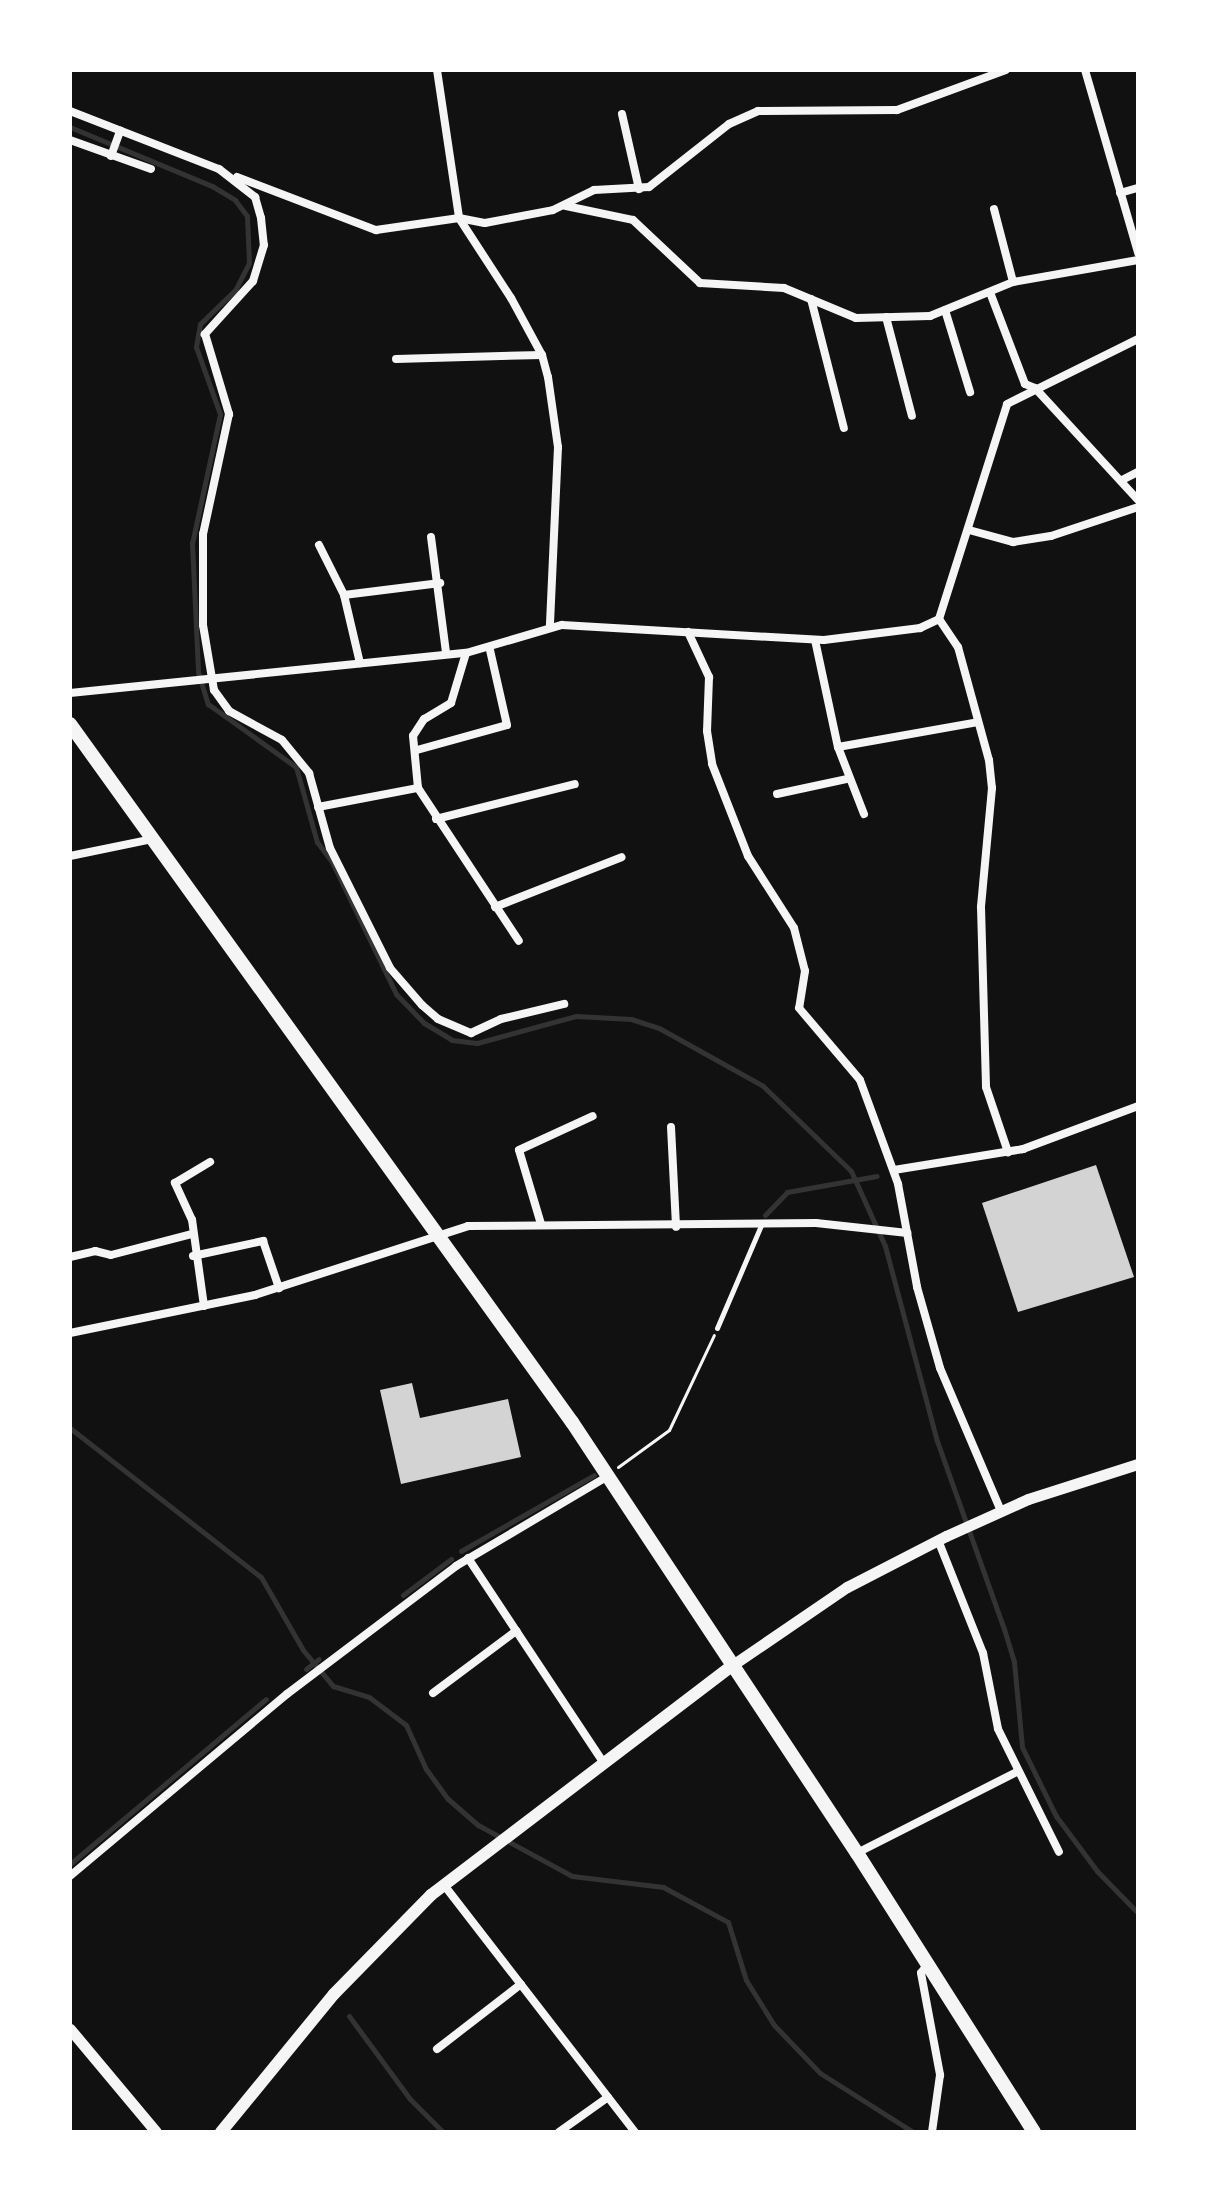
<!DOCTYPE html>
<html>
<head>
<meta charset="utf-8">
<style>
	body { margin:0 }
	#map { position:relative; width:1208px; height:2202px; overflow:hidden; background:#111; font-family:Manrope,sans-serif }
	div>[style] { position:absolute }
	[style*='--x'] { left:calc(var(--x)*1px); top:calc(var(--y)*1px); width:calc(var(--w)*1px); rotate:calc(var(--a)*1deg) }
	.stream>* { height:5px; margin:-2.5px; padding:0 2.5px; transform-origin:2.5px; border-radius:2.5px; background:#333 }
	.building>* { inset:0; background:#d3d3d3 }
	.path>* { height:3px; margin:-1.5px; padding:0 1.5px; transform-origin:1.5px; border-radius:1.5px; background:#f5f5f5 }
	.service>* { height:5px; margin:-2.5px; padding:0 2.5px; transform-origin:2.5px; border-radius:2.5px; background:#f5f5f5 }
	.minor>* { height:8px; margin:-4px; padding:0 4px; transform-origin:4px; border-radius:4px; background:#f5f5f5 }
	.tertiary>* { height:11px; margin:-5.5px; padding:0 5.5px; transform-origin:5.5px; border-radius:5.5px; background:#f5f5f5 }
	.secondary>* { height:12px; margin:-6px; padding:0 6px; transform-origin:6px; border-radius:6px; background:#f5f5f5 }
	.primary>* { height:14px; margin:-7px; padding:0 7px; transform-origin:7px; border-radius:7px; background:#f5f5f5 }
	span { translate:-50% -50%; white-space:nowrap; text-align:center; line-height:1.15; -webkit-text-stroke:6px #fff; paint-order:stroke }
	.frame { position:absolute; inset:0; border:72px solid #fff; pointer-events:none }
</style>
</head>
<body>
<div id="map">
	<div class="stream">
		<i style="--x:70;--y:127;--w:154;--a:22.6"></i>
		<i style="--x:212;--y:186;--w:27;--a:31"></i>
		<i style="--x:235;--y:200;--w:20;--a:53"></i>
		<i style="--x:247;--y:216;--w:47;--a:87.6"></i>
		<i style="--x:249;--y:263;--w:30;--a:117"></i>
		<i style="--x:235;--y:290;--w:49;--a:135.8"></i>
		<i style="--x:200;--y:324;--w:23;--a:100"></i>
		<i style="--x:196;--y:347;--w:71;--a:70.3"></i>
		<i style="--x:220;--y:414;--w:132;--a:102.2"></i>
		<i style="--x:192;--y:543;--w:129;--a:87.3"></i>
		<i style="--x:198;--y:672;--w:34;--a:73"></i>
		<i style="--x:208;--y:704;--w:108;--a:35.6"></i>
		<i style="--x:296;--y:767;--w:78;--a:74.4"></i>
		<i style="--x:317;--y:842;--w:25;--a:53"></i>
		<i style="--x:332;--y:862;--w:147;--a:64.1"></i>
		<i style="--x:396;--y:994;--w:40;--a:46"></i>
		<i style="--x:424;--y:1023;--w:33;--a:31"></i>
		<i style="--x:452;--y:1040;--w:25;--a:7"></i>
		<i style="--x:477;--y:1043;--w:103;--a:-15.3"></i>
		<i style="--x:576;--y:1016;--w:55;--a:3.1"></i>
		<i style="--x:631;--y:1019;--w:29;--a:18"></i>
		<i style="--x:659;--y:1028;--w:119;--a:29.1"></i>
		<i style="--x:763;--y:1086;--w:122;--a:44"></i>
		<i style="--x:851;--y:1171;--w:82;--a:65.6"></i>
		<i style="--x:885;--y:1246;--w:202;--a:75.1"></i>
		<i style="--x:937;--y:1441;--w:200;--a:70.4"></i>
		<i style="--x:1004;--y:1629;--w:34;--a:73"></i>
		<i style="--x:1014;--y:1662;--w:85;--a:84.6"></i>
		<i style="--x:1022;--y:1747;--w:77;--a:63.8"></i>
		<i style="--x:1056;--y:1816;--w:69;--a:53.3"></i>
		<i style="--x:1097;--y:1871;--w:59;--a:45.7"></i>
		<i style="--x:765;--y:1215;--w:32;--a:-46"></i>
		<i style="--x:787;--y:1192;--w:91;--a:-10.1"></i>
		<i style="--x:70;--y:1428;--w:242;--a:38"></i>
		<i style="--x:261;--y:1577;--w:84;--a:60.1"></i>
		<i style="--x:303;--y:1650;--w:47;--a:50.2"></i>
		<i style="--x:333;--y:1686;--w:38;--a:17"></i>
		<i style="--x:369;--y:1697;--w:46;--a:37.1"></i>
		<i style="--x:406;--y:1725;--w:48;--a:65.6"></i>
		<i style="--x:426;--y:1769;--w:37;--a:54"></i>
		<i style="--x:448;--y:1799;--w:40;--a:41"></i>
		<i style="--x:478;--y:1825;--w:107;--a:28.5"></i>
		<i style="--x:572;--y:1876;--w:92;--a:6.9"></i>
		<i style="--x:663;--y:1887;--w:74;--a:28.3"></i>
		<i style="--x:728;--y:1922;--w:61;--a:72.8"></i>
		<i style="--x:746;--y:1980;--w:53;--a:58.1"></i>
		<i style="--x:774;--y:2025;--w:66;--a:46.2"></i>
		<i style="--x:820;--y:2073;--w:110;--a:32.4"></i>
		<i style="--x:461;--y:1551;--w:153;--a:-29.7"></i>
		<i style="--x:403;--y:1595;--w:60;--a:-36.9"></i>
		<i style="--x:306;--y:1669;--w:16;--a:-38"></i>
		<i style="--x:70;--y:1864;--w:256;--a:-40.1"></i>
		<i style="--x:349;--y:2016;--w:103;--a:53.7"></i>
		<i style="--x:410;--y:2099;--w:47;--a:45"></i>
	</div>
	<div class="building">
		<i style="clip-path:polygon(1096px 1165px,1134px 1277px,1018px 1312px,982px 1203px)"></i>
		<i style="clip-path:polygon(412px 1383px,420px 1418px,508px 1399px,521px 1457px,401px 1484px,380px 1390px)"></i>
	</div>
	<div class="path">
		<i style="--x:618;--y:1467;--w:63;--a:-36"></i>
		<i style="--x:669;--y:1430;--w:105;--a:-64.7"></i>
	</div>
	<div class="service">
		<i style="--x:717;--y:1328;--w:114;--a:-66.8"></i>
	</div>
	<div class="minor">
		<i style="--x:437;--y:70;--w:150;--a:81.5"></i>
		<i style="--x:459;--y:218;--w:95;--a:57"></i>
		<i style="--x:511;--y:298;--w:65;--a:61.5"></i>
		<i style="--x:542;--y:355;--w:23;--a:75"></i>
		<i style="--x:548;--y:377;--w:71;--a:81.9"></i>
		<i style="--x:558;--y:447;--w:179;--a:92.6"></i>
		<i style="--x:1085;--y:70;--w:191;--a:73.8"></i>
		<i style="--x:70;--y:111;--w:160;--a:21.3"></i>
		<i style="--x:219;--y:169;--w:46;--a:37.9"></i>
		<i style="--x:255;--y:197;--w:22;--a:74"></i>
		<i style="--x:261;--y:218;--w:27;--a:84"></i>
		<i style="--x:264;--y:245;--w:38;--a:107"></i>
		<i style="--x:253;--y:281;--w:72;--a:132.2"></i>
		<i style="--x:205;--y:334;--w:84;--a:73.3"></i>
		<i style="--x:229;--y:414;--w:123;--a:102.2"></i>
		<i style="--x:203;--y:534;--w:91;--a:90"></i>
		<i style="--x:203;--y:625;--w:66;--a:80.4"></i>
		<i style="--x:214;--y:690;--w:26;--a:54"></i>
		<i style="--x:229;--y:711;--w:60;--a:28.7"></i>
		<i style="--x:282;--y:740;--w:43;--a:50.7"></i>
		<i style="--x:309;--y:773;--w:78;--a:74.4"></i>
		<i style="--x:330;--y:848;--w:134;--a:63.4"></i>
		<i style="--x:390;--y:968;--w:49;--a:49.1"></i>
		<i style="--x:422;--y:1005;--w:21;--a:41"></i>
		<i style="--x:438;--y:1019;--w:36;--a:23"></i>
		<i style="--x:471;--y:1033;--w:33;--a:-25"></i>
		<i style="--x:501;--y:1019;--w:65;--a:-13.4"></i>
		<i style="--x:622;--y:114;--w:77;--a:77.2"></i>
		<i style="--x:70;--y:140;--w:86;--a:19.7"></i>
		<i style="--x:111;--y:156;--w:27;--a:-70"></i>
		<i style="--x:237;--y:177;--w:149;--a:20.9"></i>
		<i style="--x:376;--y:230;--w:84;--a:-8.2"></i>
		<i style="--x:459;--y:218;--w:26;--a:11"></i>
		<i style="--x:485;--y:223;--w:69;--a:-10.8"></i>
		<i style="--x:553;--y:210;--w:46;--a:-26"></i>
		<i style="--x:594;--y:190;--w:55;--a:-3.1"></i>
		<i style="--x:649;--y:187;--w:102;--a:-38.2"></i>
		<i style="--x:729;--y:124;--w:32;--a:-24"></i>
		<i style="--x:758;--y:111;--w:139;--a:-0.4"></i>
		<i style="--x:897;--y:110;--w:116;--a:-20.2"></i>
		<i style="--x:1120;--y:193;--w:19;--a:-16"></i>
		<i style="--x:566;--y:206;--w:68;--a:11.8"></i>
		<i style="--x:633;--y:220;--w:92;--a:43.2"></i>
		<i style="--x:700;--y:283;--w:84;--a:3.4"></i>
		<i style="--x:784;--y:288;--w:78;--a:22.6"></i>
		<i style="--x:856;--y:318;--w:74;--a:-1.5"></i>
		<i style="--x:930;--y:316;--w:90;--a:-22.3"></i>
		<i style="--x:1013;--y:282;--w:127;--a:-10"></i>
		<i style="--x:994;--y:209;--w:75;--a:75.4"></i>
		<i style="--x:991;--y:295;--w:95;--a:69.1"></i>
		<i style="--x:1025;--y:384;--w:11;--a:22"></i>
		<i style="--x:1035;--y:388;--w:152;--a:47.4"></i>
		<i style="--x:811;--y:299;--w:133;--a:75.7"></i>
		<i style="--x:945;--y:310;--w:86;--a:73"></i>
		<i style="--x:886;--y:317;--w:102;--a:75.3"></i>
		<i style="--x:396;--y:359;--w:146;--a:-1.6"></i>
		<i style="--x:1122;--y:480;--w:18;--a:-27"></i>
		<i style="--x:969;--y:530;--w:46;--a:15.3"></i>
		<i style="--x:1013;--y:542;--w:38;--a:-9"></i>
		<i style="--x:1051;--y:536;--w:92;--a:-18.4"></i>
		<i style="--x:431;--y:537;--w:117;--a:82.6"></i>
		<i style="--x:319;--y:545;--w:56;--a:63.4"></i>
		<i style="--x:344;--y:595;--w:70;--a:76.8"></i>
		<i style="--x:344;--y:595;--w:97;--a:-7.1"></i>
		<i style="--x:939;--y:619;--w:34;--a:56"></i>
		<i style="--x:958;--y:647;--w:117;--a:74.7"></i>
		<i style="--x:989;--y:760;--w:28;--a:84"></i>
		<i style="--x:992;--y:788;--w:120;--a:95.3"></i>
		<i style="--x:981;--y:907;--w:180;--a:88.4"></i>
		<i style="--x:986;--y:1087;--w:69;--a:71.3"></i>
		<i style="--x:688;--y:632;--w:50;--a:65"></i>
		<i style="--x:709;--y:677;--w:54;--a:92.1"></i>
		<i style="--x:707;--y:731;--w:33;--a:81"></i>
		<i style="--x:712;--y:764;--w:99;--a:68.6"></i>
		<i style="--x:748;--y:856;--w:85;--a:57.4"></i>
		<i style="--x:794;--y:928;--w:44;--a:75.7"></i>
		<i style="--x:805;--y:971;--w:37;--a:99"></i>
		<i style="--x:799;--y:1008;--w:94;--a:49.7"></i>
		<i style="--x:860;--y:1080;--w:111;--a:69.9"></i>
		<i style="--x:898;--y:1184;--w:105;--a:79.5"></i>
		<i style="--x:917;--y:1287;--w:84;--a:74.1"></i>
		<i style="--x:940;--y:1368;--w:155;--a:66.9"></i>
		<i style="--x:815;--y:640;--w:109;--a:77.9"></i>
		<i style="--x:838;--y:747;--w:72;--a:68.8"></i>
		<i style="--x:466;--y:653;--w:52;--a:106.7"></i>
		<i style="--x:451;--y:703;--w:31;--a:149"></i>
		<i style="--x:424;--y:719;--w:20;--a:123"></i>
		<i style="--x:413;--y:736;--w:52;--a:84.5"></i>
		<i style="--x:418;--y:788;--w:183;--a:56.6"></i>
		<i style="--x:70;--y:693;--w:398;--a:-5.8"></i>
		<i style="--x:466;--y:653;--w:100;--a:-16.3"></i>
		<i style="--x:562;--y:625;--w:262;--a:3.3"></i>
		<i style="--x:824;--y:640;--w:97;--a:-7.1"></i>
		<i style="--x:920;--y:628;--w:21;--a:-25"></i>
		<i style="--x:939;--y:619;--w:225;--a:-72.4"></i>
		<i style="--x:1007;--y:404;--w:146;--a:-26.4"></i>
		<i style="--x:838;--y:747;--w:142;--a:-10.1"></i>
		<i style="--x:417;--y:750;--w:93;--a:-15.5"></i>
		<i style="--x:507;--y:725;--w:77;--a:-102.8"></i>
		<i style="--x:777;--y:794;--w:72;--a:-12.1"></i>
		<i style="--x:318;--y:807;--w:102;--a:-10.8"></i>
		<i style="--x:436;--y:819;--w:143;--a:-14.1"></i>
		<i style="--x:70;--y:856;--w:80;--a:-11.6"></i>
		<i style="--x:495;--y:907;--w:136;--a:-21.5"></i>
		<i style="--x:671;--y:1127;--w:100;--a:87.1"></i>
		<i style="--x:894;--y:1170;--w:131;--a:-9.2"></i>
		<i style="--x:1023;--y:1149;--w:123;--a:-20.5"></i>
		<i style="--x:541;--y:1224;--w:77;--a:-106.6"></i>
		<i style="--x:519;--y:1150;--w:81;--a:-24.7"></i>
		<i style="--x:193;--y:1256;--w:72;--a:-12.1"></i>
		<i style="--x:263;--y:1241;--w:50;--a:71.2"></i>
		<i style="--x:70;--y:1257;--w:26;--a:-13"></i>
		<i style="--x:95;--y:1251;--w:16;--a:14"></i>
		<i style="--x:111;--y:1255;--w:84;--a:-14.5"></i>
		<i style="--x:204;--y:1306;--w:87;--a:-97.9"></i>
		<i style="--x:192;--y:1220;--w:41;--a:-114.7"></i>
		<i style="--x:175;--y:1183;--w:41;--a:-31"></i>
		<i style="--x:70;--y:1333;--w:189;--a:-11.6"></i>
		<i style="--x:255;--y:1295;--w:224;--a:-17.9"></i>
		<i style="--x:468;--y:1226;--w:348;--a:-0.5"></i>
		<i style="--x:816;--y:1223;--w:92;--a:6.3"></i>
		<i style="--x:938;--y:1540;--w:122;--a:68.3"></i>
		<i style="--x:983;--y:1653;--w:77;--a:78.8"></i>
		<i style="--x:998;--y:1729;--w:137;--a:63.6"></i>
		<i style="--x:468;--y:1558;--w:245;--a:56.5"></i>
		<i style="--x:433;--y:1693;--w:104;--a:-36.8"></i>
		<i style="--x:857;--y:1853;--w:179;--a:-26.9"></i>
		<i style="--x:70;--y:1876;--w:283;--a:-40"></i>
		<i style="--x:287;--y:1694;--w:212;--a:-37.1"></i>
		<i style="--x:456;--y:1566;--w:177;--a:-30.6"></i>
		<i style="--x:444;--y:1885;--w:312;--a:52.3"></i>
		<i style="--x:928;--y:1964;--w:11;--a:128"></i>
		<i style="--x:921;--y:1973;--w:104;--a:79.4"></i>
		<i style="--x:940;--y:2075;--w:58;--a:98"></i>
		<i style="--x:437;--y:2049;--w:106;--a:-37.7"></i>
		<i style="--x:559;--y:2132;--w:60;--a:-35.5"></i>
	</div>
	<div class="tertiary">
		<i style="--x:734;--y:1664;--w:137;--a:-34.3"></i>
		<i style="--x:847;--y:1587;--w:111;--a:-27.3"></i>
		<i style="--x:946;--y:1536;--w:90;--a:-24.3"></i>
		<i style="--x:1028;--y:1499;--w:115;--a:-17.7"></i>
		<i style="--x:70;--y:2029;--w:134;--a:50.1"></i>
	</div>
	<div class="secondary">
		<i style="--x:221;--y:2132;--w:178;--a:-50.7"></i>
		<i style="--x:334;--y:1994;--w:139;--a:-45.6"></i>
		<i style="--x:431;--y:1895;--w:381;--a:-37.3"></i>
	</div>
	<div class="primary">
		<i style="--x:70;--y:724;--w:860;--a:54.28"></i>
		<i style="--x:572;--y:1422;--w:517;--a:56.53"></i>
		<i style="--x:857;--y:1853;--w:330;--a:57.6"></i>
	</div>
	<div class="frame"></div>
</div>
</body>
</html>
